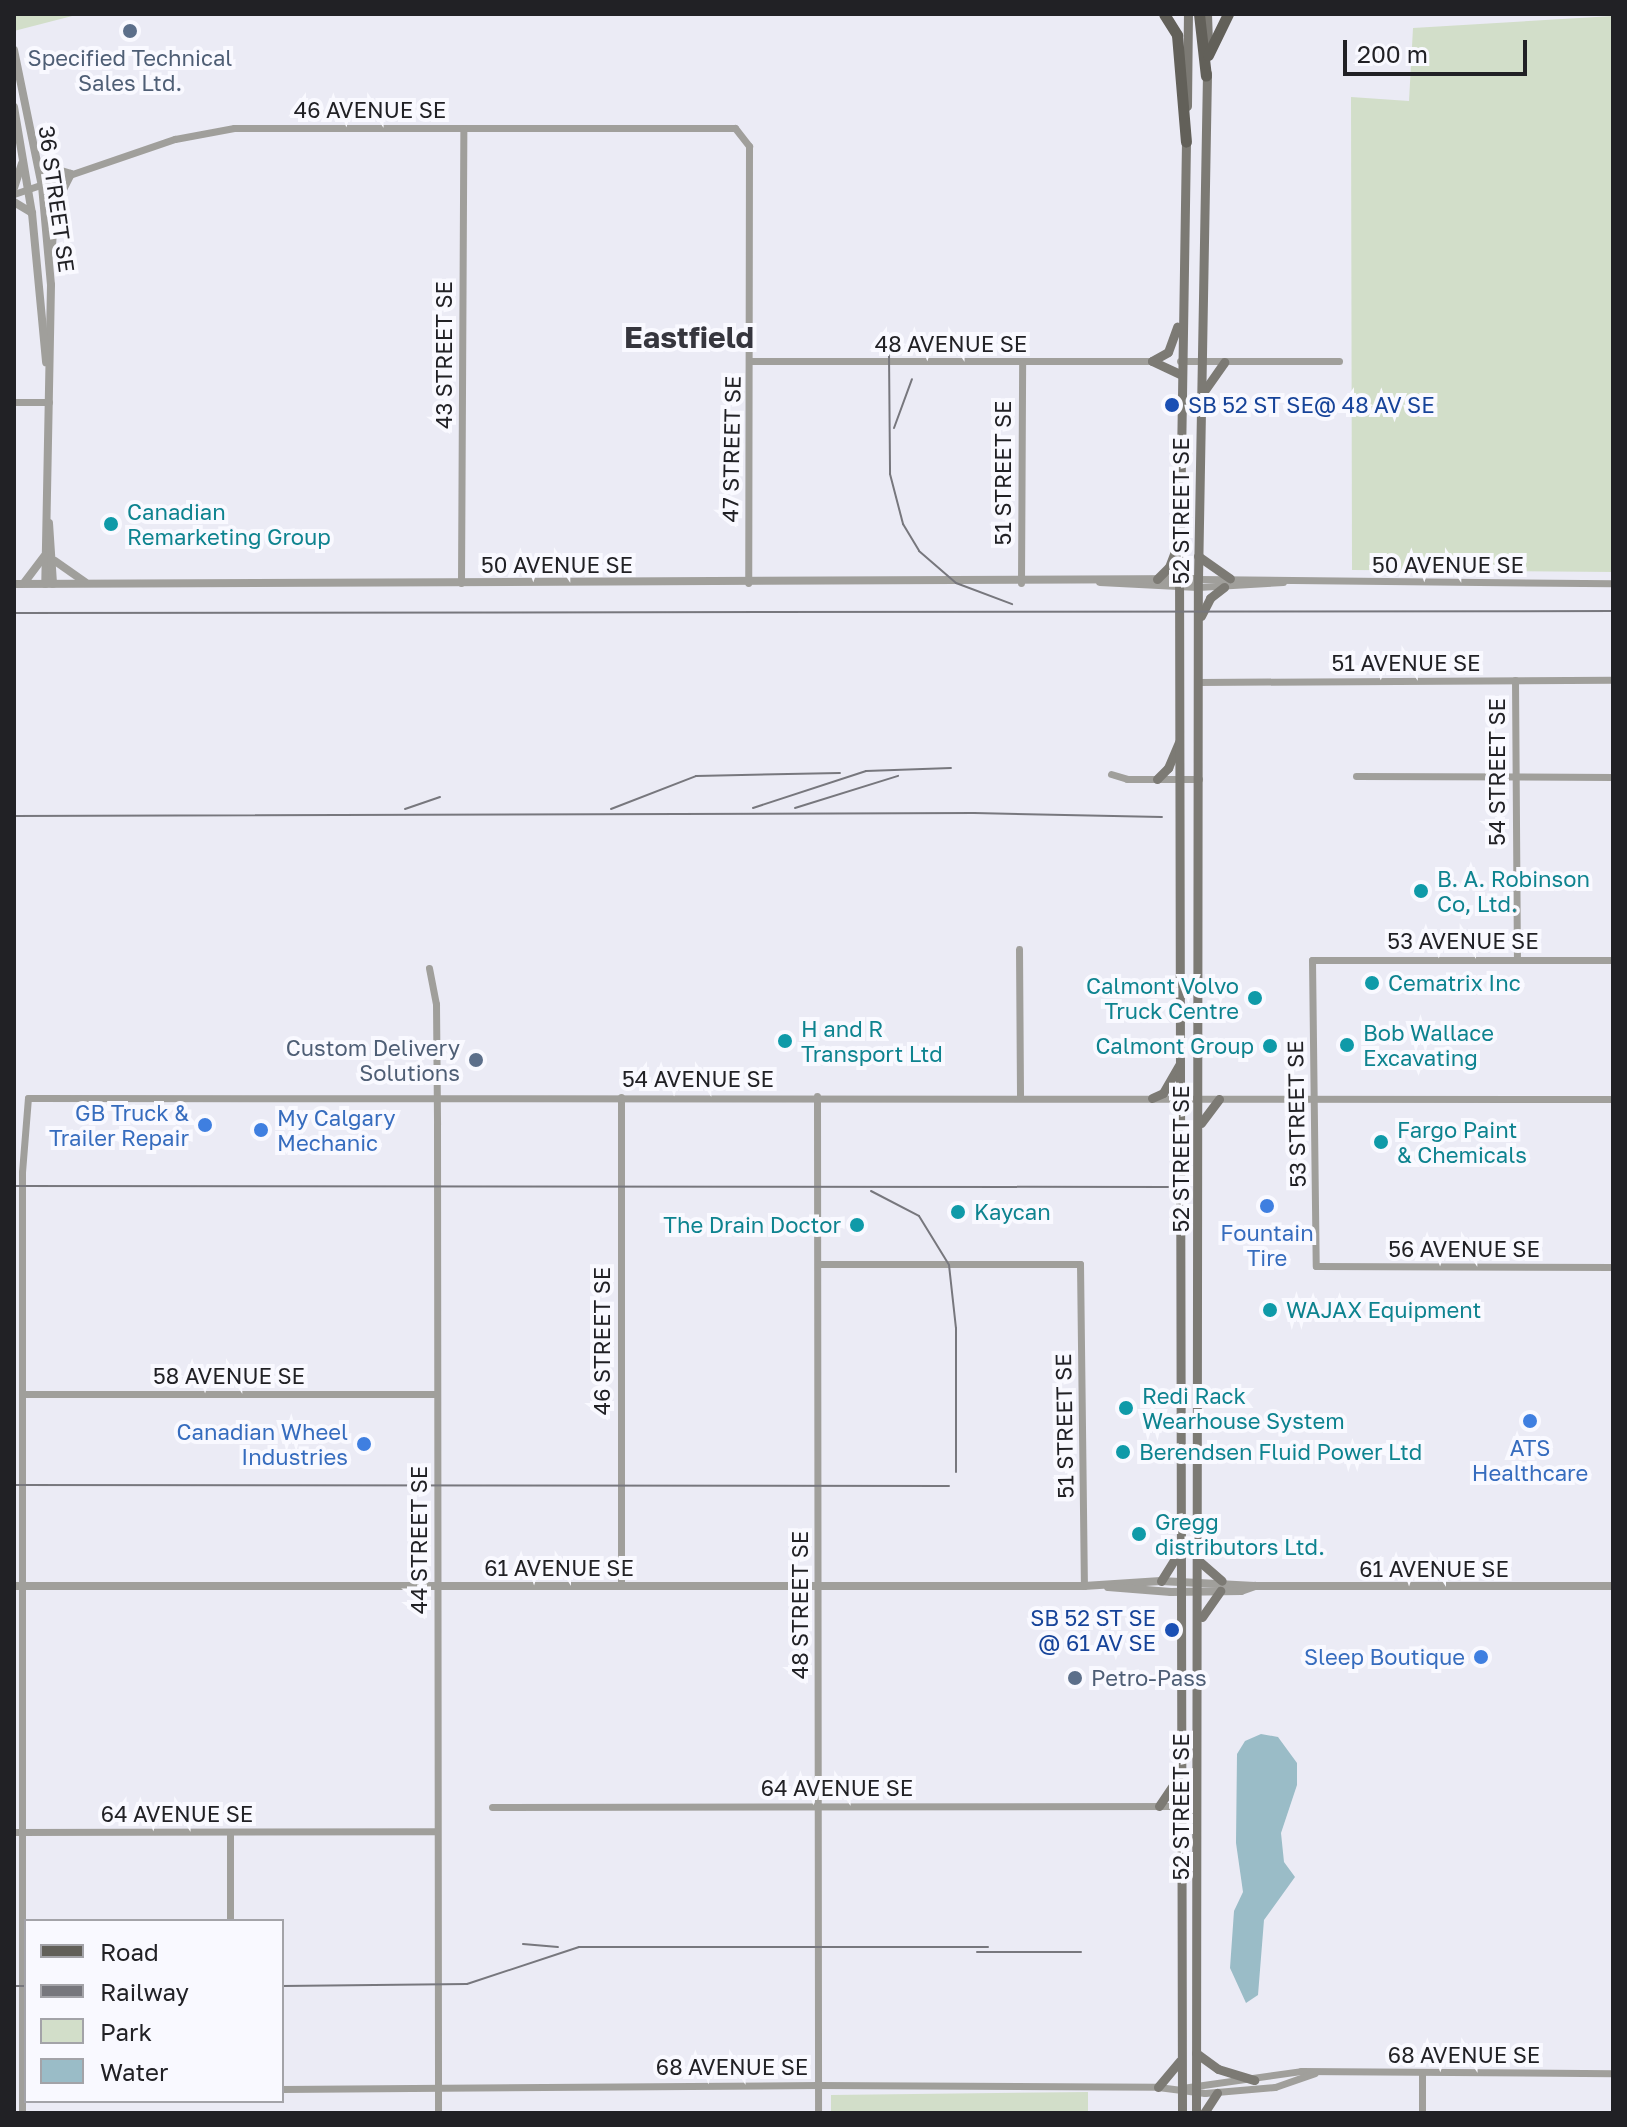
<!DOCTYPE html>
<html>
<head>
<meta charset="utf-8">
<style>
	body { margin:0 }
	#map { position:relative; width:1627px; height:2127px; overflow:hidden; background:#ebebf5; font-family:"Golos Text",sans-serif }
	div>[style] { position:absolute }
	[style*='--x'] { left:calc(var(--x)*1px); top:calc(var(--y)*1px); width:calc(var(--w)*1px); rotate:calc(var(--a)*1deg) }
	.green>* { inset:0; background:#d2dec9 }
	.water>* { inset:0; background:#9abcc7 }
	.minor>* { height:7px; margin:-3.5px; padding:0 3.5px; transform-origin:3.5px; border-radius:3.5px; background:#a09f9b }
	.tertiary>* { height:8px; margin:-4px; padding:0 4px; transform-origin:4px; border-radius:4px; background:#a09f9b }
	.secondary>* { height:9px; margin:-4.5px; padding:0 4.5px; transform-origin:4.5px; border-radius:4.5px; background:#7c7a74 }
	.primary>* { height:11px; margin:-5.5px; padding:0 5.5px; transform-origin:5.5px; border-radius:5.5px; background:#626059 }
	.rail>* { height:2px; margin:-1px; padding:0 1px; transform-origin:1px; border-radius:1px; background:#77777d }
	.dots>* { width:22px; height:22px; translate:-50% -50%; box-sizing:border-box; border:4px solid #f9f9ff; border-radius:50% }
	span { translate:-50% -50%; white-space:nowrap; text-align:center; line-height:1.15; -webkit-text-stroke:8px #f9f9ff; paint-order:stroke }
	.service-label { font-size:22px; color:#4e5e75 }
	.right { translate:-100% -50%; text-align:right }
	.left { translate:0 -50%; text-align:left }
	.street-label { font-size:22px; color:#212125 }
	.transit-label { font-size:22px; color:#164399 }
	.culture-label { font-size:22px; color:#0d838f }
	.shop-label { font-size:22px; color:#366cbe }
	.district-label { font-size:30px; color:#36363e; font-weight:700 }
	.frame { position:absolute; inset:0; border:16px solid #212125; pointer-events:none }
	.legend { position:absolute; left:24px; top:1919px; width:260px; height:184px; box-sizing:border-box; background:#f9f9ff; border:2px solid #a3a3a8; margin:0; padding:10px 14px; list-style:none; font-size:24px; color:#212125 }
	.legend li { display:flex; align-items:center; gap:16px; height:40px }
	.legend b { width:40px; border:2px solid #a3a3a8 }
	.scale { position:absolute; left:1343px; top:40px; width:184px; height:36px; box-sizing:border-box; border:4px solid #212125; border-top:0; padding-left:10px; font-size:24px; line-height:28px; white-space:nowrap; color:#212125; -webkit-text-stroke:6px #f9f9ff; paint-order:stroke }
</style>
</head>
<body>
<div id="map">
	<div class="green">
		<i style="clip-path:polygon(14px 14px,80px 14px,14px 31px)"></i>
		<i style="clip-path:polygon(1613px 16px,1613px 572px,1352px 570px,1351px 97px,1409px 101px,1413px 28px)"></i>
		<i style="clip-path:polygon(1088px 2092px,1088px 2113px,831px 2113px,831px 2095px)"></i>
	</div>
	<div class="water">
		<i style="clip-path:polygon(1261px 1734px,1278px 1737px,1297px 1763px,1297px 1785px,1281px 1833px,1284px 1862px,1295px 1877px,1264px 1920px,1258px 1995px,1246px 2003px,1230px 1968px,1234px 1911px,1243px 1892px,1236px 1843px,1237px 1754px,1245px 1741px)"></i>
	</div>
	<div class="minor">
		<i style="--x:14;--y:194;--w:170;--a:-18.9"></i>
		<i style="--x:175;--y:139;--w:60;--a:-10.6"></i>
		<i style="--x:234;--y:128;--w:501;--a:0"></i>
		<i style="--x:735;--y:128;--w:23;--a:52"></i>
		<i style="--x:749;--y:146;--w:437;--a:90.1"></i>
		<i style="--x:750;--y:361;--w:402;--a:0"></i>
		<i style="--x:1180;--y:361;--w:159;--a:0"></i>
		<i style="--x:14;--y:402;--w:35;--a:0"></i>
		<i style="--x:1198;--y:579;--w:415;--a:0.6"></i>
		<i style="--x:461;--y:583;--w:455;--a:-89.7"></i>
		<i style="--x:1021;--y:583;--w:220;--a:-89.7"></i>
		<i style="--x:1198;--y:587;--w:85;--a:-3.4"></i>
		<i style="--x:1515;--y:680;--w:279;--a:89.6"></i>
		<i style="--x:1199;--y:682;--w:414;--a:-0.3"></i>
		<i style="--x:1111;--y:774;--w:17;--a:17"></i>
		<i style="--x:1127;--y:779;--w:72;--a:0"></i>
		<i style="--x:1356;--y:776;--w:257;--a:0.2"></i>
		<i style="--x:1019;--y:949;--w:146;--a:89.6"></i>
		<i style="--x:1613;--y:960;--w:301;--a:180"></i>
		<i style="--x:1312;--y:960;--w:306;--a:89.3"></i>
		<i style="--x:1316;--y:1266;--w:297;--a:0.2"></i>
		<i style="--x:429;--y:968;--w:37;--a:79"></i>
		<i style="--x:436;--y:1004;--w:121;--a:89.5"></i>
		<i style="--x:437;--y:1125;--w:988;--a:89.94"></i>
		<i style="--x:817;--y:1096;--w:1017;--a:89.94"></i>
		<i style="--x:621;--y:1097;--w:489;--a:90"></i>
		<i style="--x:818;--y:1264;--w:262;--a:0"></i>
		<i style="--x:1080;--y:1264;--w:322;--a:89.3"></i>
		<i style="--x:22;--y:1394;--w:413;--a:0"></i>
		<i style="--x:492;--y:1807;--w:689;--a:-0.08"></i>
		<i style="--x:14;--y:1832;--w:422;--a:-0.1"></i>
		<i style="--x:230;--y:1921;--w:89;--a:-90"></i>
		<i style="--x:1422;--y:2073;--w:40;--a:90"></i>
		<i style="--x:1182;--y:2088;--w:120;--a:-8.1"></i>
		<i style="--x:1301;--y:2071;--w:312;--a:0.4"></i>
		<i style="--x:282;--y:2089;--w:536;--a:-0.43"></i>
		<i style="--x:818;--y:2085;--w:340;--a:0.3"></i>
		<i style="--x:1158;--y:2087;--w:47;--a:7.3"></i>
		<i style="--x:1205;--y:2093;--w:70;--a:-4.9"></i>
		<i style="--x:1275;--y:2087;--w:42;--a:-19.3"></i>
		<i style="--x:22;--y:2113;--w:941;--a:-90"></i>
		<i style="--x:22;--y:1172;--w:74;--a:-85.4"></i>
		<i style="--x:28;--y:1098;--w:1585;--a:0.04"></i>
	</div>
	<div class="tertiary">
		<i style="--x:14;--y:50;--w:139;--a:78.4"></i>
		<i style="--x:42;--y:186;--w:99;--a:84.8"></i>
		<i style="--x:51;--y:285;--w:299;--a:91.1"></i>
		<i style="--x:14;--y:107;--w:108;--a:80.4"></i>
		<i style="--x:32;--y:213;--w:150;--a:84.6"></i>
		<i style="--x:38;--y:164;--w:34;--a:17"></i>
		<i style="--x:71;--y:174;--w:35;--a:117"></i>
		<i style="--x:55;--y:205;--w:41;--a:94.2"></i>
		<i style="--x:14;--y:188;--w:26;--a:-72"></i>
		<i style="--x:14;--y:202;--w:21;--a:31"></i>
		<i style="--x:49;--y:523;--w:61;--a:86.2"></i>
		<i style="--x:55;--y:561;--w:37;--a:35"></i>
		<i style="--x:1100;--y:582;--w:98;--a:2.9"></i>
		<i style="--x:24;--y:583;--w:34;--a:-53"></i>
		<i style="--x:14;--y:584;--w:1184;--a:-0.24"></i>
		<i style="--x:14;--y:1586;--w:1070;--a:0"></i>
		<i style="--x:1084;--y:1586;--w:77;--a:-3.7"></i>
		<i style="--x:1161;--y:1581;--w:94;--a:3"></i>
		<i style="--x:1255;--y:1586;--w:358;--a:0"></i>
		<i style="--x:1108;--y:1587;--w:63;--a:4.5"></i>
		<i style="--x:1171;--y:1592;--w:70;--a:-0.8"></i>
		<i style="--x:1241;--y:1591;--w:15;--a:-20"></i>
	</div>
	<div class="secondary">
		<i style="--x:1207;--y:14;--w:36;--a:88"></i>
		<i style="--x:1187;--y:106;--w:92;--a:-89.4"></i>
		<i style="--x:1152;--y:361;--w:18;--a:-29"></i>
		<i style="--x:1168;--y:352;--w:27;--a:-70"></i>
		<i style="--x:1152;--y:361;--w:31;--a:25"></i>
		<i style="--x:1202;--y:394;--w:39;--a:-55"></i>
		<i style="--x:1198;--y:556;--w:39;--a:35"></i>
		<i style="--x:1157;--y:579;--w:17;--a:-45"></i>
		<i style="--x:1169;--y:567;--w:22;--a:-69"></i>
		<i style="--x:1201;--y:616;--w:20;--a:-63"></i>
		<i style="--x:1210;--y:598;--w:18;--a:-38"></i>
		<i style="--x:1157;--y:779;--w:16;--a:-45"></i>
		<i style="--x:1168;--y:768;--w:28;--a:-67"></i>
		<i style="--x:1152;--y:1098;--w:12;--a:-24"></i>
		<i style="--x:1163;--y:1093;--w:32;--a:-60"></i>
		<i style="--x:1201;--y:1123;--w:30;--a:-53"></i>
		<i style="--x:1199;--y:1561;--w:30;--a:41"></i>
		<i style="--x:1161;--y:1581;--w:34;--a:-58"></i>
		<i style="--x:1202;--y:1617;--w:32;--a:-55"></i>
		<i style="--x:1159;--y:1806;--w:36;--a:-56"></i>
		<i style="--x:1196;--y:2053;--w:27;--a:36"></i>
		<i style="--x:1218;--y:2069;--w:38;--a:17"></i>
		<i style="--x:1158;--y:2087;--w:34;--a:-50"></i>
		<i style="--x:1182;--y:2113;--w:1526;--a:-90.11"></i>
		<i style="--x:1179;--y:587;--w:450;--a:-89.1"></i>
		<i style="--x:1196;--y:2113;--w:1534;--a:-89.93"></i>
		<i style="--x:1198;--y:579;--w:506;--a:-88.98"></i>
		<i style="--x:1204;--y:2113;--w:24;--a:-57"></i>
	</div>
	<div class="primary">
		<i style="--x:1164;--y:14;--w:25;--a:58"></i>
		<i style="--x:1177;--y:35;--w:107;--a:85.2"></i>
		<i style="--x:1199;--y:14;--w:62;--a:83.6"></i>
		<i style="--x:1208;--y:55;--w:46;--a:-64"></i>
	</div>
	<div class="rail">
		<i style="--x:889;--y:353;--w:121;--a:89.5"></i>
		<i style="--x:890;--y:474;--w:52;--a:75.4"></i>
		<i style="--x:903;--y:524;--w:31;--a:59"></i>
		<i style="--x:919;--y:551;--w:49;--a:40.9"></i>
		<i style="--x:956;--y:583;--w:60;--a:20.6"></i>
		<i style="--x:894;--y:428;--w:52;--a:-69.8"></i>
		<i style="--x:14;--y:613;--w:1599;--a:-0.07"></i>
		<i style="--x:753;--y:808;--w:119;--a:-18.1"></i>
		<i style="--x:866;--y:771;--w:85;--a:-2"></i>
		<i style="--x:795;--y:808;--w:108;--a:-17.3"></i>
		<i style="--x:405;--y:809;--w:37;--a:-19"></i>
		<i style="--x:611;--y:809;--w:91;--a:-21.2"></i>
		<i style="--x:696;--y:776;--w:144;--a:-1.2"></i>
		<i style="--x:14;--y:816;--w:960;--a:-0.18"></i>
		<i style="--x:974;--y:813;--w:188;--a:1.2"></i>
		<i style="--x:14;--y:1186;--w:1154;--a:0.05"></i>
		<i style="--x:871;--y:1191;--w:54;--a:27.5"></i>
		<i style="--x:919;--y:1216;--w:57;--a:58.5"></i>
		<i style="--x:949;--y:1265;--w:63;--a:83.7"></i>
		<i style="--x:956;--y:1328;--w:144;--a:90"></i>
		<i style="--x:14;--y:1485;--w:935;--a:0.06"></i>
		<i style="--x:523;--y:1944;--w:35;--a:5"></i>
		<i style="--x:977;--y:1952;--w:104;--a:0"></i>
		<i style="--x:14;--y:1986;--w:12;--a:0"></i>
		<i style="--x:282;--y:1986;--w:185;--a:-0.6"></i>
		<i style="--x:467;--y:1984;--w:118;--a:-18.3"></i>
		<i style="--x:579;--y:1947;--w:409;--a:0"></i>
	</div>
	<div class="dots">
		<i style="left:130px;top:31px;background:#5c6f8a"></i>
		<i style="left:1172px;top:405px;background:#1a4fb4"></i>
		<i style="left:111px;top:524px;background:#0f9aa8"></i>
		<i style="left:1421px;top:891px;background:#0f9aa8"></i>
		<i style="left:1372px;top:983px;background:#0f9aa8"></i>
		<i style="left:1255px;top:998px;background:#0f9aa8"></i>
		<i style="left:785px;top:1041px;background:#0f9aa8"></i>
		<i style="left:1347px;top:1045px;background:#0f9aa8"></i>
		<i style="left:1270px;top:1046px;background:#0f9aa8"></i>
		<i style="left:476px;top:1060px;background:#5c6f8a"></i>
		<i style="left:205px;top:1125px;background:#3f7fe0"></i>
		<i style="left:261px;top:1130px;background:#3f7fe0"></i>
		<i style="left:1381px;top:1142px;background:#0f9aa8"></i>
		<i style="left:1267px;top:1206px;background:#3f7fe0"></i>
		<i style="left:958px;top:1212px;background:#0f9aa8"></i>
		<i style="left:857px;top:1225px;background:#0f9aa8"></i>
		<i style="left:1270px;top:1310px;background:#0f9aa8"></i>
		<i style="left:1126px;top:1408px;background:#0f9aa8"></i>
		<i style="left:1530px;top:1421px;background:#3f7fe0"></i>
		<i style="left:364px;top:1444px;background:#3f7fe0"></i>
		<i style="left:1123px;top:1452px;background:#0f9aa8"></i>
		<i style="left:1139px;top:1534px;background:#0f9aa8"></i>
		<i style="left:1172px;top:1630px;background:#1a4fb4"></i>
		<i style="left:1481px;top:1657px;background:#3f7fe0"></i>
		<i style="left:1075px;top:1678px;background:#5c6f8a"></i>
	</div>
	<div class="service-label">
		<span style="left:130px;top:70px">Specified Technical<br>Sales Ltd.</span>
		<span class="right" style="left:460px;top:1060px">Custom Delivery<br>Solutions</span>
		<span class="left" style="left:1091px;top:1678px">Petro-Pass</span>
	</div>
	<div class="street-label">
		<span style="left:370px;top:110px">46 AVENUE SE</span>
		<span style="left:57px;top:199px;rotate:82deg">36 STREET SE</span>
		<span style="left:951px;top:344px">48 AVENUE SE</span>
		<span style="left:444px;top:355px;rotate:-90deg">43 STREET SE</span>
		<span style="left:731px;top:449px;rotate:-89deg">47 STREET SE</span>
		<span style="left:1003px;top:473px;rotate:-90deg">51 STREET SE</span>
		<span style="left:1181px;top:511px;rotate:-90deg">52 STREET SE</span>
		<span style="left:557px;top:565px">50 AVENUE SE</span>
		<span style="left:1448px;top:565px">50 AVENUE SE</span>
		<span style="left:1406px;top:663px">51 AVENUE SE</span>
		<span style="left:1497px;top:772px;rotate:-90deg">54 STREET SE</span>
		<span style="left:1463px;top:941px">53 AVENUE SE</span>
		<span style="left:698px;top:1079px">54 AVENUE SE</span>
		<span style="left:1296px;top:1114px;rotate:-91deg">53 STREET SE</span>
		<span style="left:1181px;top:1159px;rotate:-90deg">52 STREET SE</span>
		<span style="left:1464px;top:1249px">56 AVENUE SE</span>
		<span style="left:602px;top:1341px;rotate:-90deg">46 STREET SE</span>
		<span style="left:229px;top:1376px">58 AVENUE SE</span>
		<span style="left:1064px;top:1426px;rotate:-91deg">51 STREET SE</span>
		<span style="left:419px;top:1540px;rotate:-90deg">44 STREET SE</span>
		<span style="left:559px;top:1568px">61 AVENUE SE</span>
		<span style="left:1434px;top:1569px">61 AVENUE SE</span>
		<span style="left:800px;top:1605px;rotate:-90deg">48 STREET SE</span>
		<span style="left:837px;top:1788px">64 AVENUE SE</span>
		<span style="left:1181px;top:1807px;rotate:-90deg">52 STREET SE</span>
		<span style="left:177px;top:1814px">64 AVENUE SE</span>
		<span style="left:1464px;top:2055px">68 AVENUE SE</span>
		<span style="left:732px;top:2067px">68 AVENUE SE</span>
	</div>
	<div class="transit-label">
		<span class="left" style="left:1188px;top:405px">SB 52 ST SE@ 48 AV SE</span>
		<span class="right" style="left:1156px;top:1630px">SB 52 ST SE<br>@ 61 AV SE</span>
	</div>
	<div class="culture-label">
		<span class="left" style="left:127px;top:524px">Canadian<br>Remarketing Group</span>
		<span class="left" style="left:1437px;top:891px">B. A. Robinson<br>Co, Ltd.</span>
		<span class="left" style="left:1388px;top:983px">Cematrix Inc</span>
		<span class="right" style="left:1239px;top:998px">Calmont Volvo<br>Truck Centre</span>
		<span class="left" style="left:801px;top:1041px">H and R<br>Transport Ltd</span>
		<span class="left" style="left:1363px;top:1045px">Bob Wallace<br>Excavating</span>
		<span class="right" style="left:1254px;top:1046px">Calmont Group</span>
		<span class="left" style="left:1397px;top:1142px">Fargo Paint<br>&amp; Chemicals</span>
		<span class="left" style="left:974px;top:1212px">Kaycan</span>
		<span class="right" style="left:841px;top:1225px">The Drain Doctor</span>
		<span class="left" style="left:1286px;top:1310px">WAJAX Equipment</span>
		<span class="left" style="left:1142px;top:1408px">Redi Rack<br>Wearhouse System</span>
		<span class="left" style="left:1139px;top:1452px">Berendsen Fluid Power Ltd</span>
		<span class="left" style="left:1155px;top:1534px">Gregg<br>distributors Ltd.</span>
	</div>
	<div class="shop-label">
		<span class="right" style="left:189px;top:1125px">GB Truck &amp;<br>Trailer Repair</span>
		<span class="left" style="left:277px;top:1130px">My Calgary<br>Mechanic</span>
		<span style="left:1267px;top:1245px">Fountain<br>Tire</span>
		<span class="right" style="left:348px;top:1444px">Canadian Wheel<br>Industries</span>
		<span style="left:1530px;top:1460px">ATS<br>Healthcare</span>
		<span class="right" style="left:1465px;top:1657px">Sleep Boutique</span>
	</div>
	<div class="district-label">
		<span style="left:689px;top:337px">Eastfield</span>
	</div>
	<div class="frame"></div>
	<ul class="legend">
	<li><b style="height:10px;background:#626059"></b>Road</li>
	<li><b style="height:10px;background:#77777d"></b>Railway</li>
	<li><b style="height:22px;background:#d2dec9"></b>Park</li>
	<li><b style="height:22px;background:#9abcc7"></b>Water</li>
	</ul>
	<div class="scale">200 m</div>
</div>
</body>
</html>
